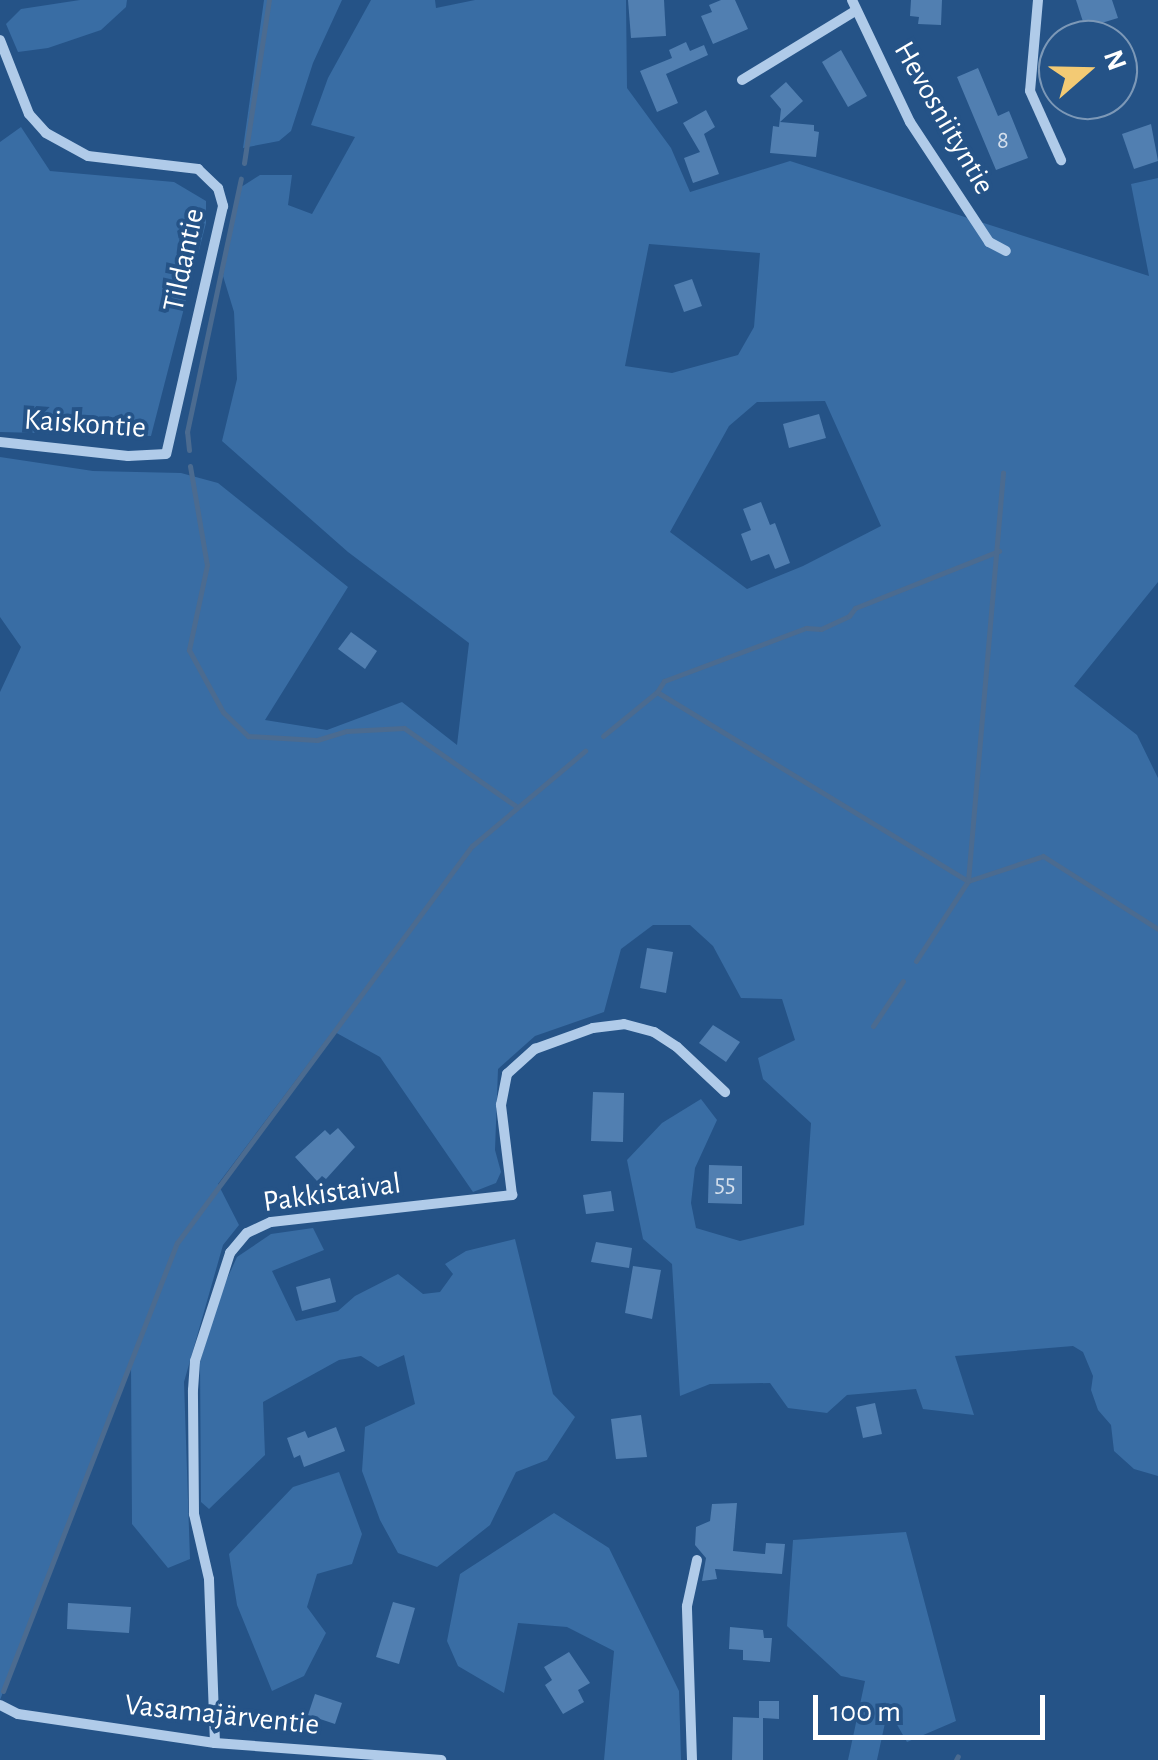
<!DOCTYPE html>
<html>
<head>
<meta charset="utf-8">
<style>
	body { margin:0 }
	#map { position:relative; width:1158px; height:1760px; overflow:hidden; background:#255387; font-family:"Alegreya Sans",sans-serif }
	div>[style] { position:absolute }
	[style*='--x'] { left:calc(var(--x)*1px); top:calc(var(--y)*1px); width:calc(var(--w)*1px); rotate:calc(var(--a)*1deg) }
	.green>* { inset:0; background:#396da4 }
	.stream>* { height:5px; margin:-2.5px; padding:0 2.5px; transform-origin:2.5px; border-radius:2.5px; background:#4b6b90 }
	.building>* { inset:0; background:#517fb1 }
	.minor>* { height:10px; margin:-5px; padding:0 5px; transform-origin:5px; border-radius:5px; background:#b0cbe9 }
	span { translate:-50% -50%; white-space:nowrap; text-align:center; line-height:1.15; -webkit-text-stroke:8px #255387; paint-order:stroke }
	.number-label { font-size:25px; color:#d4dfec }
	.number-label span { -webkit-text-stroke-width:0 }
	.street-label { font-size:30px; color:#fff }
	.north { position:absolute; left:1038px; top:20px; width:100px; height:100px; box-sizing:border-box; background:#255387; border:2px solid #7c98b7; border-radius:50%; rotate:70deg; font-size:28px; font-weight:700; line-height:40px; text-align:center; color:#fff }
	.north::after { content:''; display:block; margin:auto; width:35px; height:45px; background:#f3ca74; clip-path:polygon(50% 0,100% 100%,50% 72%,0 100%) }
	.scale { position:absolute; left:813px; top:1695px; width:232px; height:45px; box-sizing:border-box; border:5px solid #fff; border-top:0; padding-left:12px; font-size:30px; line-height:35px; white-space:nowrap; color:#fff; -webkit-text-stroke:8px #255387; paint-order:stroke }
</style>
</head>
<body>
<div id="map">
	<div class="green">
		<i style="clip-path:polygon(80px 0,127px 0,126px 7px,101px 30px,48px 48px,18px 52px,6px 24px,21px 9px)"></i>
		<i style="clip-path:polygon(264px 0,342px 0,313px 63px,291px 131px,279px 141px,243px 148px)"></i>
		<i style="clip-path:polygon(evenodd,371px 0,435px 0,436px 8px,475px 0,626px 0,627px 88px,671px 148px,690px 192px,790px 161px,1149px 276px,1131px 184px,1158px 178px,1158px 582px,1074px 686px,1137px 735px,1158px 778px,1158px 1476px,1134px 1469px,1114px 1451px,1111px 1425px,1098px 1410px,1091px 1390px,1093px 1376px,1083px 1352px,1073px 1346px,955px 1356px,974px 1415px,923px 1409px,916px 1389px,847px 1395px,827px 1413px,788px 1408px,770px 1383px,710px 1384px,680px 1396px,672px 1264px,643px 1239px,627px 1160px,662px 1123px,701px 1099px,717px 1120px,695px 1168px,691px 1203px,696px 1228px,740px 1241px,804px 1225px,811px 1123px,763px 1079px,758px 1058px,795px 1040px,782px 999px,741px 998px,713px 946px,690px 925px,653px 925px,621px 949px,604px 1012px,535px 1036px,498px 1069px,495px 1150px,501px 1172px,496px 1183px,473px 1192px,380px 1057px,333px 1031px,218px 1184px,239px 1225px,223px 1245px,184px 1382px,190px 1559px,168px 1568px,132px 1524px,131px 1365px,0 1700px,0 692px,21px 647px,0 617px,0 457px,93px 471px,181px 473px,218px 483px,348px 587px,265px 720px,327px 730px,402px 702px,457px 745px,469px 643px,348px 552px,222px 441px,237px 379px,234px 312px,223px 276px,238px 189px,260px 175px,292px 175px,288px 205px,312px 214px,355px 137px,311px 125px,328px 78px,371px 0,649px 244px,760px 253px,754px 327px,738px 355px,672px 373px,625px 366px,649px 244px,371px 0,825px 401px,881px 526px,803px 566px,747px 589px,670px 532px,729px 426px,757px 402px,825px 401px)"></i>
		<i style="clip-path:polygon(21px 127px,50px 171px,174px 182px,206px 201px,206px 223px,151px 436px,0 432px,0 142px)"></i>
		<i style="clip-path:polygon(313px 1228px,324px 1250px,272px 1271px,296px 1321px,338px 1311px,355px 1296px,398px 1274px,423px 1294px,440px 1292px,453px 1274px,445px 1264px,466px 1251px,515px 1239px,553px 1394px,575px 1417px,547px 1460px,516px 1472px,490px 1525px,437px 1567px,398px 1553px,380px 1520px,362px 1471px,365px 1427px,415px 1404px,404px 1355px,378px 1367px,361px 1356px,339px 1360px,263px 1402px,265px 1455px,209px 1509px,201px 1502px,200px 1362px,220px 1294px,237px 1257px,271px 1234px)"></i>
		<i style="clip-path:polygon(339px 1472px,362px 1534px,352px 1564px,317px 1574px,307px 1607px,326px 1633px,304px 1676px,272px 1691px,237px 1605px,229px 1554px,293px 1487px)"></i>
		<i style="clip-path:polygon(554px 1513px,609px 1548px,679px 1691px,681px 1760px,604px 1760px,614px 1651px,567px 1627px,518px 1623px,504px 1693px,458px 1666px,447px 1641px,460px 1574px)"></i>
		<i style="clip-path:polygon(906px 1532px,956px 1721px,907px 1742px,888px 1709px,877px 1760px,848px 1760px,865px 1681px,841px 1676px,787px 1626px,793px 1540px)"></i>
	</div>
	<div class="stream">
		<i style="--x:244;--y:163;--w:165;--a:-81.3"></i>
		<i style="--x:189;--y:450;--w:18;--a:-96"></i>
		<i style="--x:187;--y:432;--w:259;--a:-78"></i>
		<i style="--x:190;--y:466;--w:100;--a:80.3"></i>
		<i style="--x:207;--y:565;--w:87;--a:102"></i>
		<i style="--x:189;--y:650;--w:71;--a:61.3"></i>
		<i style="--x:223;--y:712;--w:35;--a:44"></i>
		<i style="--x:248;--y:736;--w:69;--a:3.3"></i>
		<i style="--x:317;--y:740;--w:31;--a:-17"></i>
		<i style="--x:347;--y:731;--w:57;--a:-3"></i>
		<i style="--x:404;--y:728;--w:136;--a:34.9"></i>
		<i style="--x:657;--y:692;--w:364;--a:31.3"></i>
		<i style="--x:968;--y:881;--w:79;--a:-18.4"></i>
		<i style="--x:1043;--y:856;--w:136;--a:32.4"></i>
		<i style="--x:603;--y:736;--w:70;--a:-39.2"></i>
		<i style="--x:657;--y:692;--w:13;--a:-58"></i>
		<i style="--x:664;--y:681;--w:152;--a:-20.5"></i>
		<i style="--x:806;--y:628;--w:15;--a:4"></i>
		<i style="--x:821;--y:629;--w:31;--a:-25"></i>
		<i style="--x:849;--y:616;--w:10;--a:-53"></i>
		<i style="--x:855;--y:608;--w:155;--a:-21.6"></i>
		<i style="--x:916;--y:961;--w:95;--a:-57"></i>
		<i style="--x:968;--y:881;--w:410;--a:-85.1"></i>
		<i style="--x:873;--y:1026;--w:54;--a:-56.3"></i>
		<i style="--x:3;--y:1691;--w:481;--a:-68.8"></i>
		<i style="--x:177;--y:1243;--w:495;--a:-53.4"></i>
		<i style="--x:472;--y:846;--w:148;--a:-40.1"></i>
		<i style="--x:956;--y:1760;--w:4;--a:-63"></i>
	</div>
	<div class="building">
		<i style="clip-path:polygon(628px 0,664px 0,666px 36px,631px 38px)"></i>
		<i style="clip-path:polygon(721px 0,735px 0,748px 29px,713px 44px,701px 16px,712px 12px,709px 5px)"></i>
		<i style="clip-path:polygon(911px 0,942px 0,941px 25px,918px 24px,919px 17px,910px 16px)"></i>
		<i style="clip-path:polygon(1076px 0,1112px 0,1118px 18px,1085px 28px)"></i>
		<i style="clip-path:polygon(686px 42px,690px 51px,704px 45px,708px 55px,666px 74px,678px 103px,657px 112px,640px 71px,672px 58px,669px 50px)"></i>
		<i style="clip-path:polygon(841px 50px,867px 96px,848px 107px,822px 62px)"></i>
		<i style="clip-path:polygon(978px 68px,998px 116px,1009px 111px,1028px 158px,996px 170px,957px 77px)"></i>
		<i style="clip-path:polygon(786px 82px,803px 101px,780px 122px,814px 125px,814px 131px,819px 132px,816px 157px,770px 153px,773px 126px,779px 127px,781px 109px,770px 96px)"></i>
		<i style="clip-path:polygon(706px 110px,715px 127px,704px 134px,719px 174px,693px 183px,684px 158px,700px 152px,683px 123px)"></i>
		<i style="clip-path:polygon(1151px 124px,1158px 161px,1134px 169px,1122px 134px)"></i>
		<i style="clip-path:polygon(692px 279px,702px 306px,684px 312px,674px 285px)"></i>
		<i style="clip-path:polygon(819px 414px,826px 438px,789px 448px,783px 424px)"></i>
		<i style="clip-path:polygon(761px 502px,770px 525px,775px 523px,790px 563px,775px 569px,769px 554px,751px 561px,741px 534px,751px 530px,743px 509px)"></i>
		<i style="clip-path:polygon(351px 632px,377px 651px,365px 669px,338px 649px)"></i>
		<i style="clip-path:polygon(647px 948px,673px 952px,666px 993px,640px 988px)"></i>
		<i style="clip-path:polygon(713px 1025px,740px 1042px,726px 1062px,699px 1043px)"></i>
		<i style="clip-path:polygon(593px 1092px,624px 1093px,623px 1142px,591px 1141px)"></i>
		<i style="clip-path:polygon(338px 1128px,355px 1147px,326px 1179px,322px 1176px,317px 1181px,295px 1157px,325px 1130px,330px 1135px)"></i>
		<i style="clip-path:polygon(709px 1165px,742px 1166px,742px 1204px,708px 1203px)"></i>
		<i style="clip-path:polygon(611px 1191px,614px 1211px,586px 1214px,583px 1195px)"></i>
		<i style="clip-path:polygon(596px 1242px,632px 1248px,629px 1268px,591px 1262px)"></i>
		<i style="clip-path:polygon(633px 1266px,661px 1270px,652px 1319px,625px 1313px)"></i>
		<i style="clip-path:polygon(330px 1278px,336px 1302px,302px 1311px,296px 1287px)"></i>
		<i style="clip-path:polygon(875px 1403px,882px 1434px,863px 1438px,856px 1407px)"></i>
		<i style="clip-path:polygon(641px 1415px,647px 1457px,616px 1459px,611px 1419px)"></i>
		<i style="clip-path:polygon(336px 1427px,345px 1451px,304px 1467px,300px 1455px,294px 1458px,287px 1438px,305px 1431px,308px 1438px)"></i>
		<i style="clip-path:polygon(737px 1503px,733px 1551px,765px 1554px,766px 1543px,785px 1544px,782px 1574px,715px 1569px,717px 1579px,702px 1581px,706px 1558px,695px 1545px,696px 1527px,710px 1521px,712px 1504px)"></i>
		<i style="clip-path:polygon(393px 1602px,415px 1608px,399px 1664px,376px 1657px)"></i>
		<i style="clip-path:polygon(68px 1603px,131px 1607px,129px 1633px,67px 1629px)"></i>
		<i style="clip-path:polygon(730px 1627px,763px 1630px,764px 1638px,772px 1638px,770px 1662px,743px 1660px,743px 1650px,729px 1649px)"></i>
		<i style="clip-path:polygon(569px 1652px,590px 1683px,578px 1690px,584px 1702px,563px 1714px,545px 1685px,552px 1680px,544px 1667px)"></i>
		<i style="clip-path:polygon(315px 1694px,342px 1703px,335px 1724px,308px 1715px)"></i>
		<i style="clip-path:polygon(759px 1701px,779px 1701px,779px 1719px,763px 1718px,763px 1760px,732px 1760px,733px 1717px,759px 1718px)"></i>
	</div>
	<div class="minor">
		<i style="--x:852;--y:0;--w:135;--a:64.6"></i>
		<i style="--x:910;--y:122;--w:144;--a:56.6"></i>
		<i style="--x:989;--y:242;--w:19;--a:28"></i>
		<i style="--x:1038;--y:0;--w:91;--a:95"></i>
		<i style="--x:1030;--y:91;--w:76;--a:65.8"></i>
		<i style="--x:0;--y:40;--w:79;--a:68.6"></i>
		<i style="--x:29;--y:114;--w:25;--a:48"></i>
		<i style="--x:46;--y:133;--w:48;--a:28.7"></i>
		<i style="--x:88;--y:156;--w:111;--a:6.7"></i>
		<i style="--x:198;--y:169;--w:28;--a:44"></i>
		<i style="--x:218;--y:188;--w:19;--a:74"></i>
		<i style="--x:223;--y:206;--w:254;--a:102.9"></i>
		<i style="--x:166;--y:454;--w:38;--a:177"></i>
		<i style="--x:128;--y:456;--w:129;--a:-173.8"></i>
		<i style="--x:742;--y:80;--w:132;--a:-31.4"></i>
		<i style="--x:0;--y:1705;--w:20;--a:27"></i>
		<i style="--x:18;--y:1714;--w:199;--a:8.4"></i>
		<i style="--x:215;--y:1743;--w:227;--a:4.3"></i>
		<i style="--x:215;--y:1743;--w:164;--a:-92.1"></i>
		<i style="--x:209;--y:1579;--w:67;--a:-103"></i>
		<i style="--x:194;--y:1514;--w:124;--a:-90.5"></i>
		<i style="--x:193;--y:1390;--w:29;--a:-86"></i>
		<i style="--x:195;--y:1361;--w:114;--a:-72"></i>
		<i style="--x:230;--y:1253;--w:26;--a:-50"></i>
		<i style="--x:247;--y:1233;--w:26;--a:-25"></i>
		<i style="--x:271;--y:1222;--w:243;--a:-6.4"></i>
		<i style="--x:512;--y:1195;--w:91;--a:-97"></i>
		<i style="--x:501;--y:1105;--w:32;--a:-79"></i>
		<i style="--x:507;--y:1074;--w:38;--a:-42"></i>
		<i style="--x:535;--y:1049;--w:62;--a:-19.9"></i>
		<i style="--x:593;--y:1028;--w:31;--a:-7"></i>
		<i style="--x:624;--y:1024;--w:31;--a:15"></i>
		<i style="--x:654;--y:1032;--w:27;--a:33"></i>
		<i style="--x:677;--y:1047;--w:66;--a:43.2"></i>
		<i style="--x:692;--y:1760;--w:154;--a:-91.9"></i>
		<i style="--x:687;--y:1606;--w:47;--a:-77.7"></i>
	</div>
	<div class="number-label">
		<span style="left:1003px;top:141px">8</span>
		<span style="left:725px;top:1184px">55</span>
	</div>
	<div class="street-label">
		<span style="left:944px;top:118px;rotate:60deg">Hevosniityntie</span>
		<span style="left:184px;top:260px;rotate:-78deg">Tildantie</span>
		<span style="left:85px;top:424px;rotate:4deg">Kaiskontie</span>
		<span style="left:332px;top:1193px;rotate:-8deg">Pakkistaival</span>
		<span style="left:222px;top:1715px;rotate:6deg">Vasamajärventie</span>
	</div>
	<div class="north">N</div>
	<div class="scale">100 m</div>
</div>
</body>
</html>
